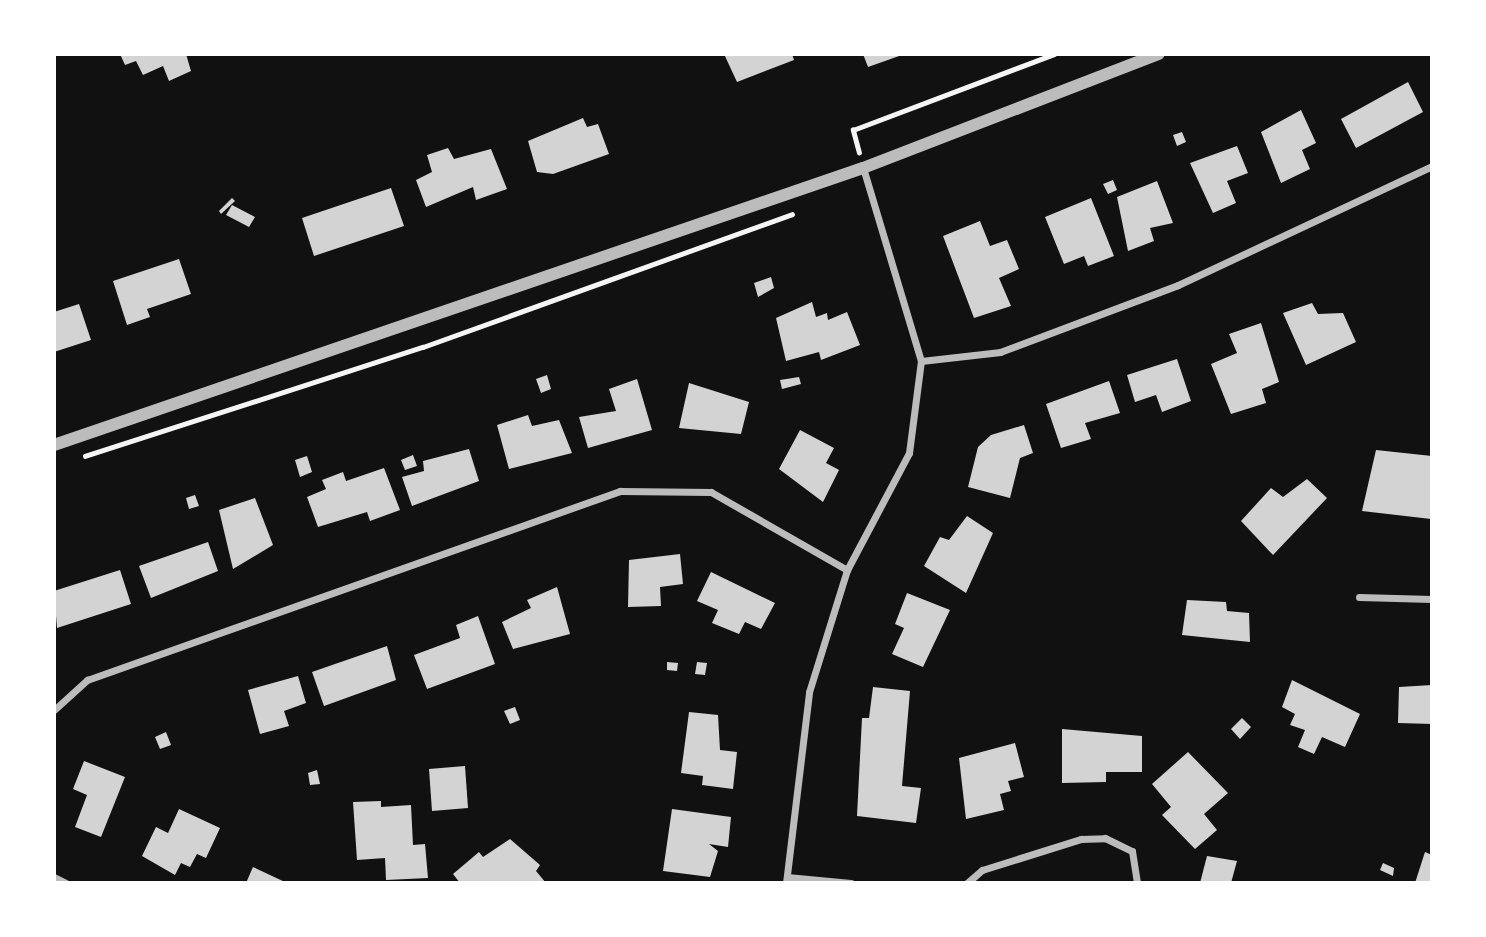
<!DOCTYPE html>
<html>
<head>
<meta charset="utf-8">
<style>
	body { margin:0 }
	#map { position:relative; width:1486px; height:937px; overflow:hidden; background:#111; font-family:Roboto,sans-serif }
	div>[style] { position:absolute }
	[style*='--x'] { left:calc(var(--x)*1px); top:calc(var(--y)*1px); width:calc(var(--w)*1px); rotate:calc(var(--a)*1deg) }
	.building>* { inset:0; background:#d3d3d3 }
	.path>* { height:4.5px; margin:-2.25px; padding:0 2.25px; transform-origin:2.25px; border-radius:2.25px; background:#f5f5f5 }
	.minor>* { height:7px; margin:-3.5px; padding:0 3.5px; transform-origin:3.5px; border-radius:3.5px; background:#bcbcbc }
	.tertiary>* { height:12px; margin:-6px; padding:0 6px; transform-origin:6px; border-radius:6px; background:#bcbcbc }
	span { translate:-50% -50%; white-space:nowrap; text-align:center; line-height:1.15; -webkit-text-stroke:5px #fff; paint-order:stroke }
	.frame { position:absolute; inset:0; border:56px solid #fff; pointer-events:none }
</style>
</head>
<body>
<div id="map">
	<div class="building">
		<i style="clip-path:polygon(120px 54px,186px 54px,191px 71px,169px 81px,163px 66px,143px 75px,136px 61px,125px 65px)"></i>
		<i style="clip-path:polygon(724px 54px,792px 54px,794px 60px,737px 82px)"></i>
		<i style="clip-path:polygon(863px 54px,902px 54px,902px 55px,868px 67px)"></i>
		<i style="clip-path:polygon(1408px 82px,1423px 112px,1356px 148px,1341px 119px)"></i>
		<i style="clip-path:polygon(1301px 110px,1316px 143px,1302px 150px,1310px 169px,1281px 183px,1261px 132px)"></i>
		<i style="clip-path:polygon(583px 118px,587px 127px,598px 124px,609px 154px,553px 174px,537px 172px,528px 141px)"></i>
		<i style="clip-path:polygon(1182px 132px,1186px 142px,1177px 146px,1173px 135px)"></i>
		<i style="clip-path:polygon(1237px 146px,1248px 173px,1227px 181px,1236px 203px,1213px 213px,1190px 163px)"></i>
		<i style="clip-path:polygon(448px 148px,454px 159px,491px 149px,507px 189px,476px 200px,473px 187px,426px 207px,416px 180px,432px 172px,427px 155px)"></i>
		<i style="clip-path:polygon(1113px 180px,1117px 190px,1108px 194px,1103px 184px)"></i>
		<i style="clip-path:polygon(1157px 181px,1173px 223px,1150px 228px,1154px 241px,1128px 251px,1117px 197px)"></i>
		<i style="clip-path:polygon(391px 188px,404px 226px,314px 256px,302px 218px)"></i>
		<i style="clip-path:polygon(232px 198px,235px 201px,221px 214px,219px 211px)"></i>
		<i style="clip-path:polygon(1091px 198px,1114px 256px,1088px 266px,1084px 256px,1064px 264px,1045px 217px)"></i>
		<i style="clip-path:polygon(232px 205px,255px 217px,249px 227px,226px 215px)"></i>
		<i style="clip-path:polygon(980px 221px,990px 246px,1007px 240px,1019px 269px,999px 278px,1011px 306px,974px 318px,943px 236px)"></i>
		<i style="clip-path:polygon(179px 259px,191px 294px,147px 309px,150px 317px,127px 325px,113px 281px)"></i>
		<i style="clip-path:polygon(771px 277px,774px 288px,758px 297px,754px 283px)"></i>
		<i style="clip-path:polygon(812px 302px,816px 317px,827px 313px,828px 320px,847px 312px,860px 345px,821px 360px,819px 352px,786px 361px,776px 318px)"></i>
		<i style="clip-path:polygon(1312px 303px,1318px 314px,1343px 313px,1356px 342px,1306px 365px,1283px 313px)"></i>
		<i style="clip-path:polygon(79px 304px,91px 340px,54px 352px,54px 312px)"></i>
		<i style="clip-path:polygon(1261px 323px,1279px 382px,1262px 389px,1266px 403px,1231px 414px,1211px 364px,1237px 353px,1229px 334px)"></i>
		<i style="clip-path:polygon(1177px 359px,1191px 401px,1162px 412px,1156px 395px,1135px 402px,1127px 375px)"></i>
		<i style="clip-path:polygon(547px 375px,551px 389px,541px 393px,536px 379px)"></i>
		<i style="clip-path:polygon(799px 377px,801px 384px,782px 389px,780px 380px)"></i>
		<i style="clip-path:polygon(637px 379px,652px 430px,588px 448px,579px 417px,616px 411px,609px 389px)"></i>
		<i style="clip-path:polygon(1109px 381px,1120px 413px,1085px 423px,1091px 439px,1061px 448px,1046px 404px)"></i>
		<i style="clip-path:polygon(689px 383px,749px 402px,741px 434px,679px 428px)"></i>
		<i style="clip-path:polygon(528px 415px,532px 426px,559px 420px,572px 453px,509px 469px,497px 425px)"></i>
		<i style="clip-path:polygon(1024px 425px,1033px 453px,1020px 458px,1010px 498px,968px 487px,978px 447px,991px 435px)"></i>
		<i style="clip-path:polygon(800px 430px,834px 448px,826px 463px,839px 470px,823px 502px,779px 469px)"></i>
		<i style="clip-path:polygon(469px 449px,479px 481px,412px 506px,402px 477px,424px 471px,423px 461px)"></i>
		<i style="clip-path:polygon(1376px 450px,1432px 456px,1431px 519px,1362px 511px)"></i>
		<i style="clip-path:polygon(413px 455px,417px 466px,405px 470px,401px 460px)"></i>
		<i style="clip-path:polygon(307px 456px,312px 472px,300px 477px,295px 460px)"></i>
		<i style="clip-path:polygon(384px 468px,400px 510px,370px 521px,367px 512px,318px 527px,307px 497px,326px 489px,322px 480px,343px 472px,346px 481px)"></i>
		<i style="clip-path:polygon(1307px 479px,1327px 498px,1273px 555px,1241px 521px,1271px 488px,1283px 497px)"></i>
		<i style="clip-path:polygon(195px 495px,199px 506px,189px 509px,186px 498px)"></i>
		<i style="clip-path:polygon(255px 498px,273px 545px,233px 569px,219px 510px)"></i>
		<i style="clip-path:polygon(967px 516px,993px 533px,966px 593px,924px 566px,940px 537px,949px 540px)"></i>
		<i style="clip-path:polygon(208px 542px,218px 571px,151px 598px,139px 566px)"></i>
		<i style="clip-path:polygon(680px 554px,683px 584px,660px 587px,661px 606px,628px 607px,629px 560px)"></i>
		<i style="clip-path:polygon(120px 570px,131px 604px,57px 628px,54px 591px)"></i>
		<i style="clip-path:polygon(711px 572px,775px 603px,761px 629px,745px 622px,739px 634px,712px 623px,718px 610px,697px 601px)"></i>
		<i style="clip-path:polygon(557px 587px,570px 634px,513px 649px,502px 622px,531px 608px,527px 600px)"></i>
		<i style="clip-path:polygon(907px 593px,950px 610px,923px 667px,892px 654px,904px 628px,895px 624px)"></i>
		<i style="clip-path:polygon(1187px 600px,1226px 602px,1227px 611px,1249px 613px,1250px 642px,1182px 635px)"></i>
		<i style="clip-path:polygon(478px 616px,495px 664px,427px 689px,414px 655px,460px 638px,456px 625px)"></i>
		<i style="clip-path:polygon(387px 646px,396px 680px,324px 706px,312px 672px)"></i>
		<i style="clip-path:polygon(667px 662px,678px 663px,677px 671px,667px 670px)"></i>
		<i style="clip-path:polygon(697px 662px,707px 663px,705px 675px,695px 674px)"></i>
		<i style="clip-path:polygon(298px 676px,306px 703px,284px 711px,289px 726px,260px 734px,248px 690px)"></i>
		<i style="clip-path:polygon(1292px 680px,1360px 714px,1345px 747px,1322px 737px,1314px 754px,1298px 747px,1305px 730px,1290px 725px,1295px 714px,1282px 707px)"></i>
		<i style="clip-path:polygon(1432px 685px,1432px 724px,1398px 723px,1399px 687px)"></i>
		<i style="clip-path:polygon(873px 687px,910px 691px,902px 786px,921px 788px,916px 823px,857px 816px,862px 718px,869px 718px)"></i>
		<i style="clip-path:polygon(515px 707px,520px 720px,510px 724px,504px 711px)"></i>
		<i style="clip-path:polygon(689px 712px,718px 715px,720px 750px,737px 752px,733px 789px,702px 785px,703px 776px,681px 773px)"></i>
		<i style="clip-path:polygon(1242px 718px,1251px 727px,1240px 739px,1231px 729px)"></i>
		<i style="clip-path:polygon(1062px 729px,1142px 736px,1142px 772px,1106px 772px,1106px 782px,1062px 783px)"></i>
		<i style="clip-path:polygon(166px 732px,171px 745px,160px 749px,155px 737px)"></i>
		<i style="clip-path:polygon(1015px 743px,1024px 777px,1008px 781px,1011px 791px,1000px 794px,1004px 810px,966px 819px,959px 758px)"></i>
		<i style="clip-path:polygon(1188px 752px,1228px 793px,1204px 814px,1217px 830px,1195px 849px,1162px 815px,1171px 807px,1152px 784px)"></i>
		<i style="clip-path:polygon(84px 761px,125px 777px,101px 837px,75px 827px,87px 795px,73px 789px)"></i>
		<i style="clip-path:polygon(465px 766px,468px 808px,432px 811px,429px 769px)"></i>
		<i style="clip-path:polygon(317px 770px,320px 784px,310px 785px,308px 773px)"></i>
		<i style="clip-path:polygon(381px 801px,381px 807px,411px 805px,413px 845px,425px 844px,428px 878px,386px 880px,385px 858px,357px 860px,353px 802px)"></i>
		<i style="clip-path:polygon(179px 809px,220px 828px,206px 858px,197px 854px,190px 867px,181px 863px,175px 875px,142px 856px,156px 827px,168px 833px)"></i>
		<i style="clip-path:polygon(672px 809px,731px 817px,728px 847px,709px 844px,718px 851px,710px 877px,663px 871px)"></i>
		<i style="clip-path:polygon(510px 839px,540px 865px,536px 871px,546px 883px,460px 883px,453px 874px,479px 852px,483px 857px)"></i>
		<i style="clip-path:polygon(1425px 852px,1432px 855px,1432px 883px,1415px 883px)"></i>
		<i style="clip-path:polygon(1207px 856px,1237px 861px,1231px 883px,1200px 883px)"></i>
		<i style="clip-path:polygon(1383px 863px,1394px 868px,1393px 876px,1380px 870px)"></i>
		<i style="clip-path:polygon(253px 867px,287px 883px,246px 883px)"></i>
	</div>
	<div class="path">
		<i style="--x:859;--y:153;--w:24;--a:-105"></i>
		<i style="--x:853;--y:130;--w:215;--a:-20.7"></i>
		<i style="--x:85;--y:456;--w:355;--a:-17.9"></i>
		<i style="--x:423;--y:347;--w:392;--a:-19.8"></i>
	</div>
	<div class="minor">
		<i style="--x:921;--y:361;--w:80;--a:-6.5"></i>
		<i style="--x:1000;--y:352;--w:190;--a:-20.6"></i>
		<i style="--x:1178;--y:285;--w:280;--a:-25.1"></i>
		<i style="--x:1359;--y:597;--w:73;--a:1.6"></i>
		<i style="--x:54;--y:710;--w:45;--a:-42.3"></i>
		<i style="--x:87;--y:680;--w:566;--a:-19.52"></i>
		<i style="--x:620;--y:491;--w:91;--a:0.6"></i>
		<i style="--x:711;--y:492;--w:157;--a:29.8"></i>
		<i style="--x:54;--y:877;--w:13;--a:27"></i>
		<i style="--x:787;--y:877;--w:64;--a:5.4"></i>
		<i style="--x:786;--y:883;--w:192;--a:-83.1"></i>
		<i style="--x:809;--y:692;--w:128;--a:-72.7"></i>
		<i style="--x:847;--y:570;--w:132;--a:-62.1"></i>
		<i style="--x:909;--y:453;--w:93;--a:-82.6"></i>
		<i style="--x:921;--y:361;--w:202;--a:-106.7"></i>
		<i style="--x:967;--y:883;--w:20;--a:-41"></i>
		<i style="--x:982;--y:870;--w:104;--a:-17.4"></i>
		<i style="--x:1081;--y:839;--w:24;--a:-2"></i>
		<i style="--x:1105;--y:838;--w:30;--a:26"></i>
		<i style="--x:1132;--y:851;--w:32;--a:81"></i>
	</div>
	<div class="tertiary">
		<i style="--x:54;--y:445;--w:855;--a:-18.9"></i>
		<i style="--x:863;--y:168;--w:317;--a:-21.1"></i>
	</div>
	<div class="frame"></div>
</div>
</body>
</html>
